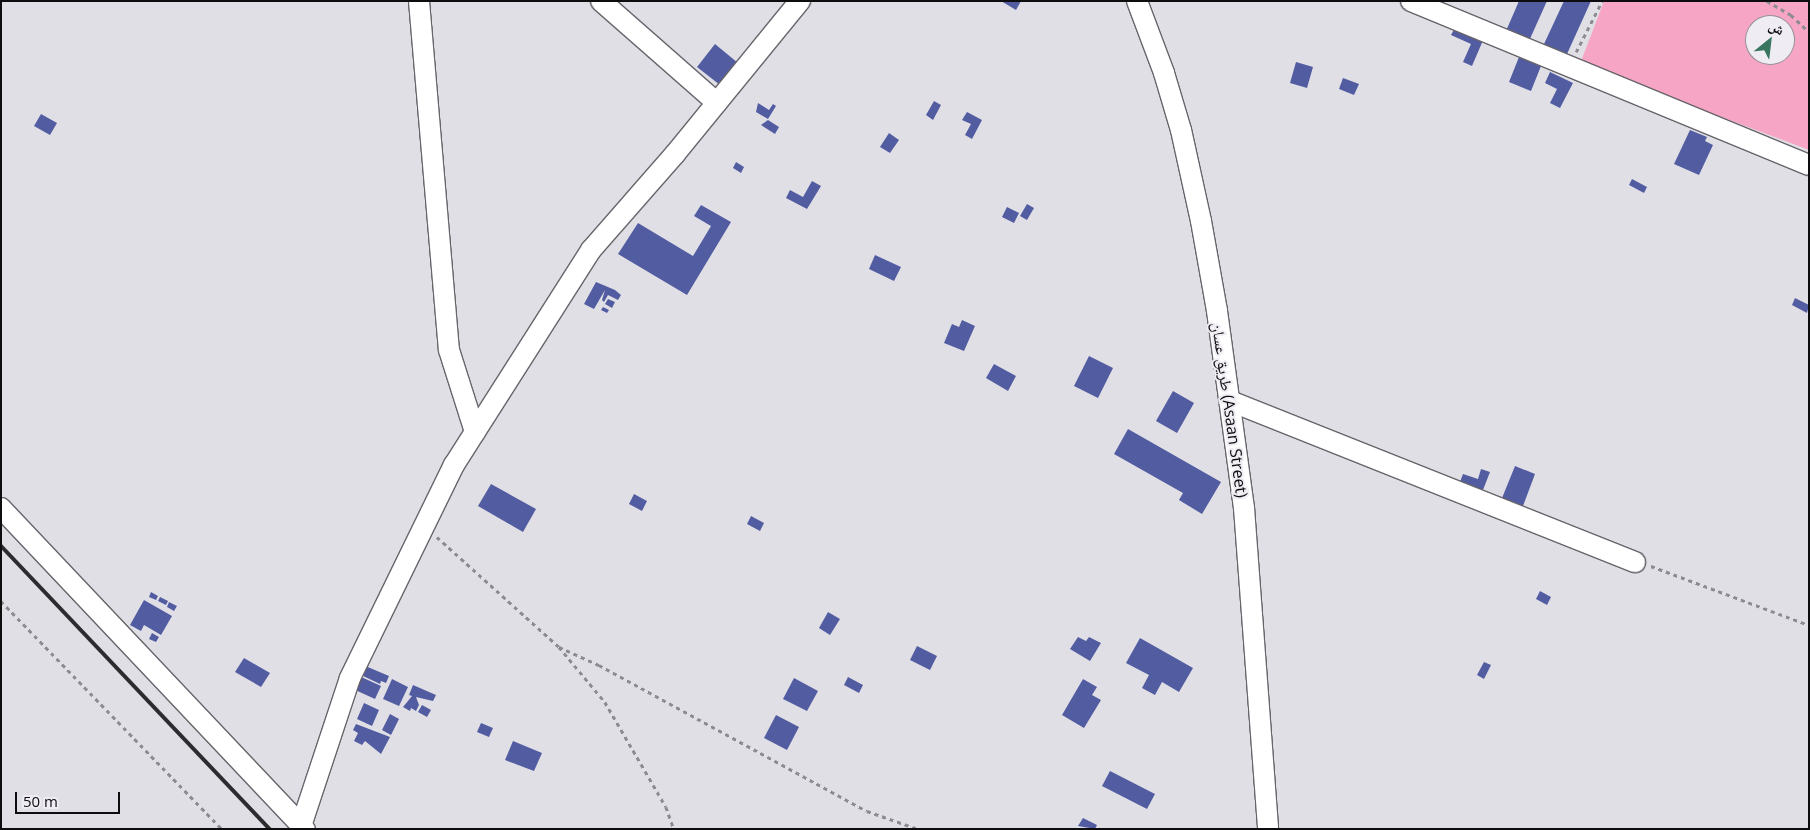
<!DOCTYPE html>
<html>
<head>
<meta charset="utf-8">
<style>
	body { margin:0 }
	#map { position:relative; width:1810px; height:830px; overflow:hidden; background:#e1dfe6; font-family:"Open Sans","Noto Naskh Arabic",sans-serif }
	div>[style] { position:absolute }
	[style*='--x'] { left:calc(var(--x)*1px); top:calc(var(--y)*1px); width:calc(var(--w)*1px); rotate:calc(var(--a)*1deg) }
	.green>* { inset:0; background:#f6a5c4 }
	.building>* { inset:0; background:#525ca0 }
	.path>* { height:2.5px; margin-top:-1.25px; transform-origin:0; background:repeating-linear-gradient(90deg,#8c8b90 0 4px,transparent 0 8px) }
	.roads { filter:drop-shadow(1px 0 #67656b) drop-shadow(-1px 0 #67656b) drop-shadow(0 1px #67656b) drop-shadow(0 -1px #67656b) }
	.minor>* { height:20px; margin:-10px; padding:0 10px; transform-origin:10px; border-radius:10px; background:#fff }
	.rail>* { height:4px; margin:-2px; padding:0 2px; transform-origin:2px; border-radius:2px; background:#2c2b2e }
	span { translate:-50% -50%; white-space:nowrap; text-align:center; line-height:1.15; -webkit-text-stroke:4px #efecf3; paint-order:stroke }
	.street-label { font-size:16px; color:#0d0c0e }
	.frame { position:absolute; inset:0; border:2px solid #0d0c0e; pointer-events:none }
	.north { position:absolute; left:1745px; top:15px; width:50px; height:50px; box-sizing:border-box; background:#efecf3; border:1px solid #959297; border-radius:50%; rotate:29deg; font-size:14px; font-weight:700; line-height:20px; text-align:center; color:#0d0c0e }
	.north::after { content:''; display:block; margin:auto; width:18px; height:22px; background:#397561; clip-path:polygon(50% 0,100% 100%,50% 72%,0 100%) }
	.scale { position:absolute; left:15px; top:792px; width:105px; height:22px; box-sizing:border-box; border:2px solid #0d0c0e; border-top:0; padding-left:6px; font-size:15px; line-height:18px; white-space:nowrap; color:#0d0c0e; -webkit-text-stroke:4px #efecf3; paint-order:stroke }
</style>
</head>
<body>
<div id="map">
	<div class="green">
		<i style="clip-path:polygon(evenodd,1604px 1px,1809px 1px,1809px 150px,1580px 64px,1604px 1px,1755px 25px,1785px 25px,1785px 55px,1755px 55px,1755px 25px)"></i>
	</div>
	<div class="building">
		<i style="clip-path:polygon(1001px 1px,1021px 1px,1016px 10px)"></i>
		<i style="clip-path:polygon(1519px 1px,1547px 1px,1529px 41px,1506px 31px)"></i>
		<i style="clip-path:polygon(1564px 1px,1591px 1px,1567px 54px,1544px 44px)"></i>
		<i style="clip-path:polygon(1456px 26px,1484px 38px,1472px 66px,1463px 62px,1471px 44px,1451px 35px)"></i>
		<i style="clip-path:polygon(715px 44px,738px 63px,720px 85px,697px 67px)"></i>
		<i style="clip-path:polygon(1521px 52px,1543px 61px,1531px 91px,1509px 82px)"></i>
		<i style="clip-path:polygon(1296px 62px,1313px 67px,1307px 88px,1290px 83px)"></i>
		<i style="clip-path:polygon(1550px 72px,1573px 83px,1560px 108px,1550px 103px,1557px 89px,1545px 83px)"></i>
		<i style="clip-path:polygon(1343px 78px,1359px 84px,1354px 95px,1339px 89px)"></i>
		<i style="clip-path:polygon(934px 101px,941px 105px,933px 120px,926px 115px)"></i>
		<i style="clip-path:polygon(758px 103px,769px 110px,773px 104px,776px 106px,768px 119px,756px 112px)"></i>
		<i style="clip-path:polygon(967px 112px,982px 120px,972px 139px,965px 135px,971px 124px,962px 120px)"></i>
		<i style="clip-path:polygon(41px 114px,57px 123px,50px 135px,34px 126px)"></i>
		<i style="clip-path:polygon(768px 120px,779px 127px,775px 134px,761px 125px)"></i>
		<i style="clip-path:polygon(1690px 130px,1707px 137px,1705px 141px,1713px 145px,1699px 175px,1674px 164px)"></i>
		<i style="clip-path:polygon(889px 133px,899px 140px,890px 153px,880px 147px)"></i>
		<i style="clip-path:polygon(736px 162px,744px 167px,741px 173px,733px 168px)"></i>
		<i style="clip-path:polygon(1632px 179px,1647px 187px,1644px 193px,1629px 185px)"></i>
		<i style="clip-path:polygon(812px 181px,821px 186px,807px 209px,786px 198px,790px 190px,803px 197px)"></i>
		<i style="clip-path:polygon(1027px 204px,1034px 208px,1027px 220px,1020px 216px)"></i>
		<i style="clip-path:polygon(701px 205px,731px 222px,687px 295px,618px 254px,638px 223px,693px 256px,711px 226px,694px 216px)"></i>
		<i style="clip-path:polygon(1007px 207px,1019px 213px,1014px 223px,1002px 217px)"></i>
		<i style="clip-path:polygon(875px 255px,901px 267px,894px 281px,869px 269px)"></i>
		<i style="clip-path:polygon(596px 282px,615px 290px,621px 295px,618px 300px,608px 295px,604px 302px,602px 300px,605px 290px,594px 309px,584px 304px)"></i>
		<i style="clip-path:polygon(1795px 298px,1809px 305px,1807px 313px,1792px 305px)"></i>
		<i style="clip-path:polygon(608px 299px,615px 302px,612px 308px,605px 304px)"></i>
		<i style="clip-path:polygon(603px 307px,609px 310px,607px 313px,601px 310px)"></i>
		<i style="clip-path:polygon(962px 320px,975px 326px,964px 351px,944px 343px,952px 324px,959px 327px)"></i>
		<i style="clip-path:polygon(1089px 356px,1113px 368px,1098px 398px,1074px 386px)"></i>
		<i style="clip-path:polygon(994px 364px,1016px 376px,1008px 391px,986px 378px)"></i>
		<i style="clip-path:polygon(1173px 391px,1194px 403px,1177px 433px,1156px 421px)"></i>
		<i style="clip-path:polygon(1128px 429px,1221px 482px,1202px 514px,1179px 500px,1183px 493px,1114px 454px)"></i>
		<i style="clip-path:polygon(1515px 466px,1535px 474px,1523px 506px,1502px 498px)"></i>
		<i style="clip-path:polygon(1481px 469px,1490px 472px,1483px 490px,1460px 482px,1463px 474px,1478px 479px)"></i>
		<i style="clip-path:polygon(491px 484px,536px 509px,523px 532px,478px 506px)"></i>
		<i style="clip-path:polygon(634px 494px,647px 501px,642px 511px,629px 504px)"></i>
		<i style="clip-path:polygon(751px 516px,764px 523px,760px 531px,747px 524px)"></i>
		<i style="clip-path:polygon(1540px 591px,1551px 597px,1547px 605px,1536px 599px)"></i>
		<i style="clip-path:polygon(151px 592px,158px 596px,156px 600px,149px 597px)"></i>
		<i style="clip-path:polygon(160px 597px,168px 601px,166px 605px,158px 601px)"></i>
		<i style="clip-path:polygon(144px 600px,172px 616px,161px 635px,144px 625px,141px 631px,130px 625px)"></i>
		<i style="clip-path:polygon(169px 602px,177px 606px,174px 611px,167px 607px)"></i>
		<i style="clip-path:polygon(828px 612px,840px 619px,830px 635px,819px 628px)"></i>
		<i style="clip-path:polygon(152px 633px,159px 637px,156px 642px,149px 639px)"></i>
		<i style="clip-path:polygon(1078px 637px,1086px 641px,1089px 637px,1101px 643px,1090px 661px,1070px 649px)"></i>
		<i style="clip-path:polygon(1140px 638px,1193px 668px,1179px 692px,1162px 682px,1155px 695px,1142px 688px,1149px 675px,1126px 663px)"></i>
		<i style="clip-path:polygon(917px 646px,937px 656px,930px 670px,910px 660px)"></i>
		<i style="clip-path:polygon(244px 658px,270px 673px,261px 687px,235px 672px)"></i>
		<i style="clip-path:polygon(1484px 662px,1491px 665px,1484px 679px,1477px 675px)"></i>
		<i style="clip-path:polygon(363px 665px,389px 676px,386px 683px,381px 681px,380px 684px,359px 674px)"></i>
		<i style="clip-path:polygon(359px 676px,381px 686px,375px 699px,353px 689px)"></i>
		<i style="clip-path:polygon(848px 677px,863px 685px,859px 693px,844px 685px)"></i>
		<i style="clip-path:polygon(794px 678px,818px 691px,807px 711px,783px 699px)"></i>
		<i style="clip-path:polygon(392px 679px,408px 687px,399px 706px,383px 699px)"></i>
		<i style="clip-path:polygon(1083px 679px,1097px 687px,1092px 695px,1101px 700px,1084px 728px,1062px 715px)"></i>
		<i style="clip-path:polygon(413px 685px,436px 695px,433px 701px,416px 697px,419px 705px,416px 711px,411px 708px,410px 711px,403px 707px,412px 696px,409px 695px)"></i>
		<i style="clip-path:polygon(364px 703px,379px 710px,372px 726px,357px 719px)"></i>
		<i style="clip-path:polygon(422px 705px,431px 710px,427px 717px,418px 712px)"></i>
		<i style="clip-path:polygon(390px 714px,399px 719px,391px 735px,382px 730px)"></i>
		<i style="clip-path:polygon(776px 715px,799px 727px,787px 750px,764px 738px)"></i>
		<i style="clip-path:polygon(481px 723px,493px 728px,489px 737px,477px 732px)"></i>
		<i style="clip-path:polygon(356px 724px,390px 737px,381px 754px,365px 741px,362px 745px,354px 741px,358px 733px,353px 730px)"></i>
		<i style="clip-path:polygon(513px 741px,542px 753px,534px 771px,505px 760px)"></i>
		<i style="clip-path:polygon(1110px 771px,1155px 794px,1147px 809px,1102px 786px)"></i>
		<i style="clip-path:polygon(1083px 818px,1097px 825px,1095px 829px,1078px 826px)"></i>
	</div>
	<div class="path">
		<i style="--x:1767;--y:1;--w:28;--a:30"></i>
		<i style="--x:1791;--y:15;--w:25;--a:43"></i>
		<i style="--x:1576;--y:52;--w:57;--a:-63"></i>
		<i style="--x:437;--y:537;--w:164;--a:42"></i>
		<i style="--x:559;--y:647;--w:72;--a:50.1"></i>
		<i style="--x:605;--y:702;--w:121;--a:59.8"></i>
		<i style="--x:666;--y:807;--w:23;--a:70"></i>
		<i style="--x:1651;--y:566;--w:169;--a:20.5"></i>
		<i style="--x:1;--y:601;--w:318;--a:45.9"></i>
		<i style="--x:559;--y:647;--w:44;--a:24.2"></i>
		<i style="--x:599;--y:665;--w:305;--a:28.6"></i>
		<i style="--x:867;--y:811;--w:54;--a:19.4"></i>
	</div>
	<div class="roads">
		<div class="minor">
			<i style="--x:419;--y:1;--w:350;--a:85.1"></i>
			<i style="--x:449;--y:350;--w:86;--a:72.4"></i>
			<i style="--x:601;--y:1;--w:154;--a:41.3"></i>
			<i style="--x:1137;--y:1;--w:77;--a:69.4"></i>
			<i style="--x:1164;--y:73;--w:59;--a:73.4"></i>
			<i style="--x:1181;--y:130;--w:93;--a:77.6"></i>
			<i style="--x:1201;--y:221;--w:91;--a:79.9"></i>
			<i style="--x:1217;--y:311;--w:199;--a:82.2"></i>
			<i style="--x:1244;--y:508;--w:322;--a:85.7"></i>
			<i style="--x:1411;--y:1;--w:430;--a:22.4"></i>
			<i style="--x:1230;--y:401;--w:436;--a:21.7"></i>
			<i style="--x:1;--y:508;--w:442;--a:46.6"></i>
			<i style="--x:300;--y:829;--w:159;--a:-71.7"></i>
			<i style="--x:350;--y:678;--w:237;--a:-64"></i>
			<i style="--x:454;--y:465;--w:255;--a:-57.5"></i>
			<i style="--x:591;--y:250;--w:128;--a:-48.8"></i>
			<i style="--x:675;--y:154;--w:198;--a:-50.8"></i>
		</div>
	</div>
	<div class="rail">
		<i style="--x:1;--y:546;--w:390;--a:46.5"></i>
	</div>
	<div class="street-label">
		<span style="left:1230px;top:410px;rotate:82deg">طريق عسان (Asaan Street)</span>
	</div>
	<div class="frame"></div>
	<div class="north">ش</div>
	<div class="scale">50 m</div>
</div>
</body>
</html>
